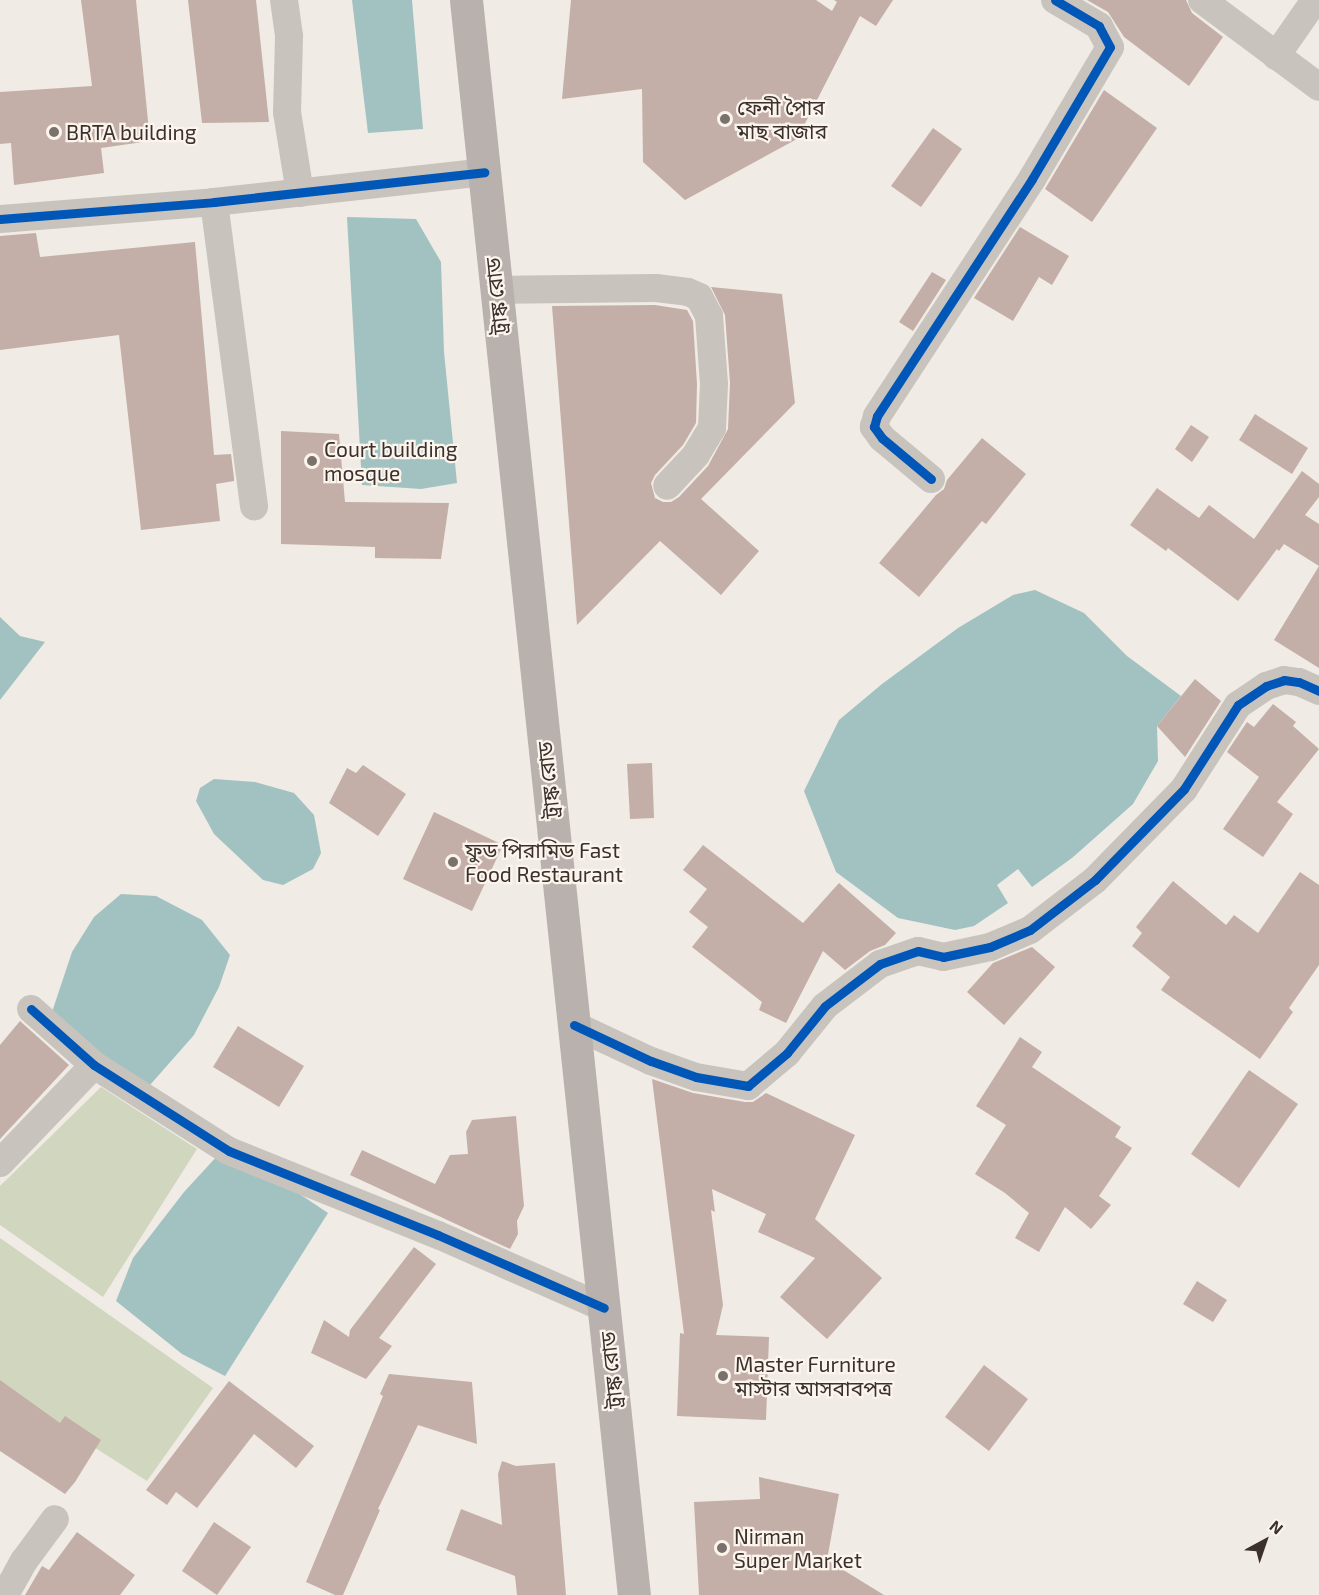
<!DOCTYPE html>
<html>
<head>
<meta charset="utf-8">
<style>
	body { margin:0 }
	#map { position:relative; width:1319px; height:1595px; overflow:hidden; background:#f0ebe5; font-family:"Exo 2","Noto Sans Bengali",sans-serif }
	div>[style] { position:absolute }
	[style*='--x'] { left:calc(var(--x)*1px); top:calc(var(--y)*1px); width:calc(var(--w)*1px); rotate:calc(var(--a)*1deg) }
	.green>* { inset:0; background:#d1d6bf }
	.water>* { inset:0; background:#a1c2c1 }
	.building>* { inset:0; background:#c3afa7 }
	.minor>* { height:28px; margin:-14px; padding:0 14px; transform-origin:14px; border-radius:14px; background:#c9c3be }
	.major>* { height:33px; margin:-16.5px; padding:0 16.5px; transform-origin:16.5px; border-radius:16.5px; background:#b8b1ad }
	.cycleway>* { height:9px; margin:-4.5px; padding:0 4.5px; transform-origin:4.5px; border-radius:4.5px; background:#0057b8 }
	.dots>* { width:16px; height:16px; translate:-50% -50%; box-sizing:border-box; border:3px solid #fbf5ee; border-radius:50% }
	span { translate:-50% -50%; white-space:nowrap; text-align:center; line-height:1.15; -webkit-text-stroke:4.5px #fbf5ee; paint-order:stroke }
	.poi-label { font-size:21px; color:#3b302b }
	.left { translate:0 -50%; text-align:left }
	.street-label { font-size:21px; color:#3b302b }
	.north { position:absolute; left:1235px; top:1511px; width:60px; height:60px; -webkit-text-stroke:4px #fbf5ee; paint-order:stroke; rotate:40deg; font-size:16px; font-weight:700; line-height:24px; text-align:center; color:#3b302b }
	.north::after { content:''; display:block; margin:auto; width:21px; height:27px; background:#3b302b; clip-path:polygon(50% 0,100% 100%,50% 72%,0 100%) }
</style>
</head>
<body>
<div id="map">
	<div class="green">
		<i style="clip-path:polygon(101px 1087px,197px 1149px,103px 1297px,0 1225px,0 1186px)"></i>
		<i style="clip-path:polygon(0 1238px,213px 1388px,147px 1481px,0 1387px)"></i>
	</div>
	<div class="water">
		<i style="clip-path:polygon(352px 0,412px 0,423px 129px,368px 133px)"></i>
		<i style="clip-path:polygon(347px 217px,416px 219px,441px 262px,444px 352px,457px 483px,421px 489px,362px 485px)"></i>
		<i style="clip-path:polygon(1035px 590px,1084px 613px,1127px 656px,1181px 696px,1157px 726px,1158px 761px,1133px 804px,1072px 858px,1032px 887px,1018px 869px,997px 885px,1008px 903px,974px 926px,955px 930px,898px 918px,836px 872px,804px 791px,839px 720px,882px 684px,958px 628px,1013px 595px)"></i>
		<i style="clip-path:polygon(0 617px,20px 636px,45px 642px,0 700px)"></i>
		<i style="clip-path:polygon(214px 779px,255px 782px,294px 793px,314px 815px,321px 853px,313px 869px,283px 885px,263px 880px,214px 834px,196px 801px,200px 788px)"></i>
		<i style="clip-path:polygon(121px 894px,156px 896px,202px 920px,230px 955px,219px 987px,194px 1035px,150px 1085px,133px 1085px,52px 1012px,72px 952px,94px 917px)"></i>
		<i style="clip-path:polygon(219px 1154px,289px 1187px,328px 1213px,225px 1376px,182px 1354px,116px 1301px,133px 1258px,184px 1192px)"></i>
	</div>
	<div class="building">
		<i style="clip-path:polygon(81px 0,136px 0,150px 141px,101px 148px,104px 173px,14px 185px,11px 143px,0 144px,0 92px,92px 86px)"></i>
		<i style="clip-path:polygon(188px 0,256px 0,269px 122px,202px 123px)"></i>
		<i style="clip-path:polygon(571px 0,816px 0,832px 11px,837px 2px,834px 0,893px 0,876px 26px,860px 16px,797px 139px,685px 200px,643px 162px,642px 89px,562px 99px)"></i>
		<i style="clip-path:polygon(1087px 0,1186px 0,1192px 13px,1223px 37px,1189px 86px,1124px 37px,1108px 12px)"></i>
		<i style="clip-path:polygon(1104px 90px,1157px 128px,1092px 222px,1045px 189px)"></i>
		<i style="clip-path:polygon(933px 128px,962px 149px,921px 207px,891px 186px)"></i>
		<i style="clip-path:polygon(1020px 227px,1069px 256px,1052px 285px,1039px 277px,1013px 321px,974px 298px)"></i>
		<i style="clip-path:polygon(36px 233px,40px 257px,195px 242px,214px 455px,231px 454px,234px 478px,234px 481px,216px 484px,220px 521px,141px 530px,119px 335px,0 350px,0 236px)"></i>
		<i style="clip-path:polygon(932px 272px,946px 280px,913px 331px,899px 322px)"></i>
		<i style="clip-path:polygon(711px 287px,782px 294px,795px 403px,701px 499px,759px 551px,721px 595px,660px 541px,577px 625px,552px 306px,655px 305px,687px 310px,693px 321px,697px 384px,696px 423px,683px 445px,655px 475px,651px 483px,655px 498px,663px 502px,671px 502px,679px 497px,708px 466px,728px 429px,730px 383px,725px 315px)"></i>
		<i style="clip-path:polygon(1255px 414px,1308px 448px,1292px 474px,1239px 440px)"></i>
		<i style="clip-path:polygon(1191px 425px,1209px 437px,1192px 462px,1175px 449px)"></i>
		<i style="clip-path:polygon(281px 431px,339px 434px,345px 502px,449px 503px,441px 559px,375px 558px,375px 547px,281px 544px)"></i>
		<i style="clip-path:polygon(982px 438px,1026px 474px,986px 524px,982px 521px,919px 597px,879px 563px,936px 495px,944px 489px,947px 480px)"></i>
		<i style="clip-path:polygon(1302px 471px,1319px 484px,1319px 497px,1305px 515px,1319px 524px,1319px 668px,1274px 640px,1319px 566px,1284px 544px,1279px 551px,1277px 549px,1238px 601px,1168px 548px,1166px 551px,1130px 525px,1157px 488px,1199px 518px,1209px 505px,1254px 539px)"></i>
		<i style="clip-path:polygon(1195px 679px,1221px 701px,1185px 757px,1157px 726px)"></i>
		<i style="clip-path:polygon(1273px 704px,1296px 722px,1293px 726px,1319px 749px,1277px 802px,1293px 814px,1263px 857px,1223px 829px,1259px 777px,1227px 752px,1247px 722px,1254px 727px)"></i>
		<i style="clip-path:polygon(652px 763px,654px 818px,630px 819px,627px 764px)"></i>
		<i style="clip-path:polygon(363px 765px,406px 794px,378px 836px,329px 803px,347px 768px,356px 773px)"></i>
		<i style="clip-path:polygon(434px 812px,503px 845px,472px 911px,403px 879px)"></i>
		<i style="clip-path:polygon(703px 845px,803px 923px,839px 883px,896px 933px,885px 945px,870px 951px,845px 970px,823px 951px,786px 1023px,759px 1010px,762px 1002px,692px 947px,708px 927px,689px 912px,707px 889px,683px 870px)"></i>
		<i style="clip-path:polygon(1300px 872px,1319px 885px,1319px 965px,1289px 1008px,1293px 1012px,1260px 1059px,1161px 990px,1170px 977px,1132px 946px,1142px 933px,1136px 927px,1173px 881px,1226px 925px,1234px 915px,1258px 933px)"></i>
		<i style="clip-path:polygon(1032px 947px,1055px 967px,1004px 1025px,967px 992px,993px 963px)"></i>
		<i style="clip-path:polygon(20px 1021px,69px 1065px,0 1139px,0 1045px)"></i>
		<i style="clip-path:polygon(238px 1026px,304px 1066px,279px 1107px,213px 1067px)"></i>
		<i style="clip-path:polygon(1020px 1037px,1042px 1052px,1032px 1067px,1121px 1127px,1115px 1137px,1132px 1148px,1099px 1196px,1111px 1205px,1091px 1229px,1065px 1207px,1039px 1252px,1015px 1238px,1029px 1213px,1005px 1193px,975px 1174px,1006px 1125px,976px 1106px)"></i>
		<i style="clip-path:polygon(1249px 1070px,1298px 1104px,1239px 1188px,1191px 1154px)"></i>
		<i style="clip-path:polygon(652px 1079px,693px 1093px,745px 1102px,753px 1102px,766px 1093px,855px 1135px,815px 1219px,882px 1278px,827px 1339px,780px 1297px,815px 1258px,758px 1232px,766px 1214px,712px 1189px,715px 1212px,711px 1210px,723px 1305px,716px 1335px,769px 1337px,766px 1420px,677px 1416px,680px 1333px,684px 1334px)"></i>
		<i style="clip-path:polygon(516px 1116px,524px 1206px,517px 1221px,518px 1234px,510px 1249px,350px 1175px,362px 1150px,435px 1184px,450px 1155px,468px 1154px,466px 1132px,472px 1120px)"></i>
		<i style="clip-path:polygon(414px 1247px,436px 1264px,379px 1338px,392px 1346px,366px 1379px,311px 1353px,324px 1320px,349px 1337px,350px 1330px)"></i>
		<i style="clip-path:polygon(1197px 1281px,1227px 1300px,1213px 1322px,1183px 1304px)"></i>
		<i style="clip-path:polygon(984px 1365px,1028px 1399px,989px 1451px,945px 1417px)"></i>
		<i style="clip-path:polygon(389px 1374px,472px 1382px,477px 1444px,418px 1425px,378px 1509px,380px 1510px,343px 1595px,335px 1595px,306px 1582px,383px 1396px,380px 1394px)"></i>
		<i style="clip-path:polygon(0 1380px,60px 1423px,65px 1416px,101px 1440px,75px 1482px,65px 1494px,0 1451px)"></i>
		<i style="clip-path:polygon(229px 1381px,314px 1446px,296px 1468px,254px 1434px,197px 1508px,176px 1492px,167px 1505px,146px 1490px)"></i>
		<i style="clip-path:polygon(502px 1461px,516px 1466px,555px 1463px,566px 1595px,517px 1595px,515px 1576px,446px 1550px,461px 1509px,502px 1525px,498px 1474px)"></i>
		<i style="clip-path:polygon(759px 1477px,839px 1494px,827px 1560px,884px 1595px,699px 1595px,694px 1502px,760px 1499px)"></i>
		<i style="clip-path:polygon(214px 1522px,251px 1547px,217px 1595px,182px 1571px)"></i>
		<i style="clip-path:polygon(77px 1532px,135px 1575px,120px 1595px,25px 1595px,42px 1566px,49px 1570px)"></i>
	</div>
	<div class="minor">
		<i style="--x:284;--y:0;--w:37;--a:82"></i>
		<i style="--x:289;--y:37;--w:75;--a:91.5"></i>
		<i style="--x:287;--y:112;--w:82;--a:80.9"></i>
		<i style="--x:1202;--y:0;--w:146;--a:36.6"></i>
		<i style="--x:1276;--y:56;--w:68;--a:-55.1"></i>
		<i style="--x:214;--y:202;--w:307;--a:82.5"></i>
		<i style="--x:0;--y:219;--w:215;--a:-4.5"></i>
		<i style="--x:214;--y:202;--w:272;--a:-6.3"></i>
		<i style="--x:495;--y:290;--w:161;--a:-0.7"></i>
		<i style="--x:656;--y:288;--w:32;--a:7"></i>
		<i style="--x:688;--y:292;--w:12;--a:24"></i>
		<i style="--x:699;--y:297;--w:21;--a:62"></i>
		<i style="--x:709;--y:316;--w:68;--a:85.8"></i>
		<i style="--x:714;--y:384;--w:44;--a:92.6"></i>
		<i style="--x:712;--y:428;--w:31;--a:121"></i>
		<i style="--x:696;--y:455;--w:42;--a:133.1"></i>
		<i style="--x:931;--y:479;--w:64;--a:-140.1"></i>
		<i style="--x:882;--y:438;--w:14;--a:-126"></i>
		<i style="--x:874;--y:427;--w:11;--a:-75"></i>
		<i style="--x:877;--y:416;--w:283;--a:-56.8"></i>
		<i style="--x:1032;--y:179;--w:153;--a:-59.4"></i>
		<i style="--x:1110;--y:47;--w:24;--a:-118"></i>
		<i style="--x:1099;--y:26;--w:51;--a:-149.4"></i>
		<i style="--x:31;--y:1009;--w:84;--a:41.6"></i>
		<i style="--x:94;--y:1065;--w:160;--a:32.5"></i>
		<i style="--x:229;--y:1151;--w:225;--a:21.9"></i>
		<i style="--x:438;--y:1235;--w:181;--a:23.7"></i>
		<i style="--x:574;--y:1025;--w:85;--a:25.1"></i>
		<i style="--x:651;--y:1061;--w:48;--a:19.6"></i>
		<i style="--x:696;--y:1077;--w:53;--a:9.8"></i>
		<i style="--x:748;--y:1086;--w:51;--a:-40.2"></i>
		<i style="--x:787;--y:1053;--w:60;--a:-51"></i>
		<i style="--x:825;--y:1006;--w:69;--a:-37.4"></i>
		<i style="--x:880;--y:964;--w:40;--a:-18.9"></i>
		<i style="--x:918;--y:951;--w:26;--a:13"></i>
		<i style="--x:943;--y:957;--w:48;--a:-12"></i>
		<i style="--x:990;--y:947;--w:43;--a:-23"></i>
		<i style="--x:1030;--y:930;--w:82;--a:-37.6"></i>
		<i style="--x:1095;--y:880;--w:127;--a:-45.6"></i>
		<i style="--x:1184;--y:789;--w:100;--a:-57.3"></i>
		<i style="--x:1238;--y:705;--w:34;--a:-34"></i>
		<i style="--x:1266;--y:686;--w:19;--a:-18"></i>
		<i style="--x:1284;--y:680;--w:15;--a:8"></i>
		<i style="--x:1299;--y:682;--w:22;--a:24"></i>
		<i style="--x:0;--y:1163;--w:136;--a:-46.2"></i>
		<i style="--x:5;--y:1595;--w:39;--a:-61"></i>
		<i style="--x:24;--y:1561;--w:52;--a:-53.6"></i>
	</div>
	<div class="major">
		<i style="--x:466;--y:0;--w:1604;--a:83.99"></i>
	</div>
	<div class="cycleway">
		<i style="--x:0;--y:219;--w:215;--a:-4.5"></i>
		<i style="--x:214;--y:202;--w:272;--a:-6.3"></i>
		<i style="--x:931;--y:479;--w:64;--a:-140.1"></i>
		<i style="--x:882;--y:438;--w:14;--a:-126"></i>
		<i style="--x:874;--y:427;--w:11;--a:-75"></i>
		<i style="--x:877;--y:416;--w:283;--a:-56.8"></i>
		<i style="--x:1032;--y:179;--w:153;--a:-59.4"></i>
		<i style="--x:1110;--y:47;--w:24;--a:-118"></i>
		<i style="--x:1099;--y:26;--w:51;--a:-149.4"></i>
		<i style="--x:31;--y:1009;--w:84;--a:41.6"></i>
		<i style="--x:94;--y:1065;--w:160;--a:32.5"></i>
		<i style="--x:229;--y:1151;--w:225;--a:21.9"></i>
		<i style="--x:438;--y:1235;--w:181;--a:23.7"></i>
		<i style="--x:574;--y:1025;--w:85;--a:25.1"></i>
		<i style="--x:651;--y:1061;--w:48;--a:19.6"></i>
		<i style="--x:696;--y:1077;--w:53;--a:9.8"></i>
		<i style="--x:748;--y:1086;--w:51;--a:-40.2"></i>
		<i style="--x:787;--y:1053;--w:60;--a:-51"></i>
		<i style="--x:825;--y:1006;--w:69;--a:-37.4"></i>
		<i style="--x:880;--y:964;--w:40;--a:-18.9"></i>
		<i style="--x:918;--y:951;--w:26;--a:13"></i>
		<i style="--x:943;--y:957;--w:48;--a:-12"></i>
		<i style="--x:990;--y:947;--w:43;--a:-23"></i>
		<i style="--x:1030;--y:930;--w:82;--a:-37.6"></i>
		<i style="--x:1095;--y:880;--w:127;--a:-45.6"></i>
		<i style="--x:1184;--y:789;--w:100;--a:-57.3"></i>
		<i style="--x:1238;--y:705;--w:34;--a:-34"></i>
		<i style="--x:1266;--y:686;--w:19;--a:-18"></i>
		<i style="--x:1284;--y:680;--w:15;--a:8"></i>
		<i style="--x:1299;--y:682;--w:22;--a:24"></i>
	</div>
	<div class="dots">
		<i style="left:725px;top:119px;background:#7a716c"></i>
		<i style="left:54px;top:132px;background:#7a716c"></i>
		<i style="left:312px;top:461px;background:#7a716c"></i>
		<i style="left:453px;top:862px;background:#7a716c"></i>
		<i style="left:723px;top:1376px;background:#7a716c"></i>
		<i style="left:722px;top:1548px;background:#7a716c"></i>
	</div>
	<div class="poi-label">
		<span class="left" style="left:737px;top:119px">ফেনী পৈার<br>মাছ বাজার</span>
		<span class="left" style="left:66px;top:132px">BRTA building</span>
		<span class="left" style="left:324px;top:461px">Court building<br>mosque</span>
		<span class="left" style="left:465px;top:862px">ফুড পিরামিড Fast<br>Food Restaurant</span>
		<span class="left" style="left:735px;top:1376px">Master Furniture<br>মাস্টার আসবাবপত্র</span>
		<span class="left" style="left:734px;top:1548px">Nirman<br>Super Market</span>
	</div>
	<div class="street-label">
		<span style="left:496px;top:296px;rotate:-96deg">ট্রাঙ্ক রোড</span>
		<span style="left:548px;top:780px;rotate:-96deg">ট্রাঙ্ক রোড</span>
		<span style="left:611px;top:1370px;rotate:-96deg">ট্রাঙ্ক রোড</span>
	</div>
	<div class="north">N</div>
</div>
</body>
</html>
